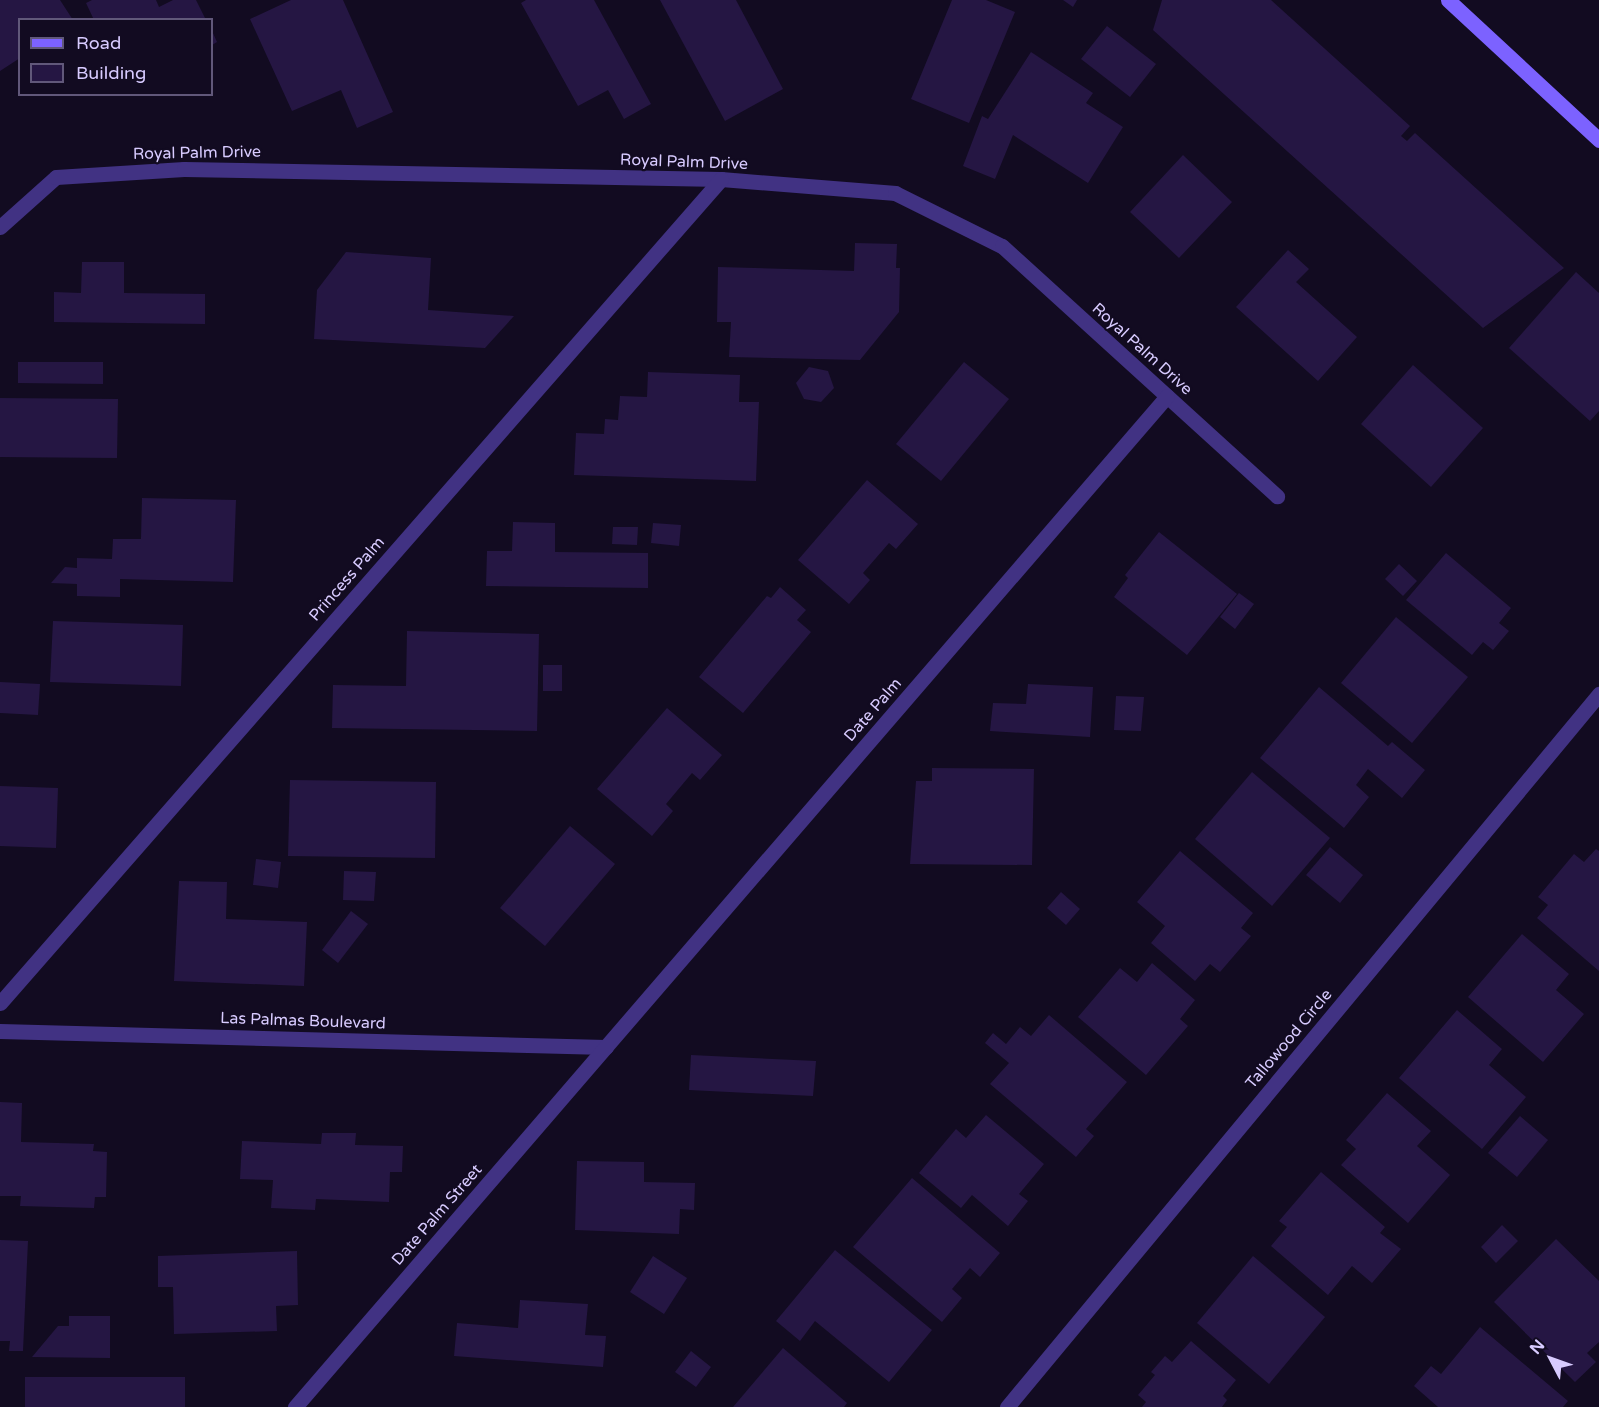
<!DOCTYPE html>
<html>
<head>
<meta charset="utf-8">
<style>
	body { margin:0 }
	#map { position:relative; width:1599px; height:1407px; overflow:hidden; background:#120b21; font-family:"Varela Round",sans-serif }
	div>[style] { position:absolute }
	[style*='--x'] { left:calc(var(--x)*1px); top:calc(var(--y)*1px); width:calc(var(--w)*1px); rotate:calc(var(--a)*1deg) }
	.building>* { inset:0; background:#251643 }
	.street>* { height:15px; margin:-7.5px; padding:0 7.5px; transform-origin:7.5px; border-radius:7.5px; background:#413283 }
	.secondary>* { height:15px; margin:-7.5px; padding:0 7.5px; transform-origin:7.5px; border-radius:7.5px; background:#7c62ff }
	span { translate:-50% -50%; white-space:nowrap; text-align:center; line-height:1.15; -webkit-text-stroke:4.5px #120b21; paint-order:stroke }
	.street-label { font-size:16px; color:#d8cbff }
	.legend { position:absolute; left:18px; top:18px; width:195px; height:78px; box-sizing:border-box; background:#120b21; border:2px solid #61587a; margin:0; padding:8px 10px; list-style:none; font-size:18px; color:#d8cbff }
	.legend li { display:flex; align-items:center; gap:12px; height:30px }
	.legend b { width:30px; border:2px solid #61587a }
	.north { position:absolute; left:1521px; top:1329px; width:60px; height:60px; -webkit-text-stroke:4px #120b21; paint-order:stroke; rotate:311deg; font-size:16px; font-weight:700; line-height:24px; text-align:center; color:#d8cbff }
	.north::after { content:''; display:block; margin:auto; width:21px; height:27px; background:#d8cbff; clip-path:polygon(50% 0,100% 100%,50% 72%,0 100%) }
</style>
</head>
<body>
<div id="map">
	<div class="building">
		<i style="clip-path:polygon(0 0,60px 0,73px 20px,20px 20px,20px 58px,0 71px)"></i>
		<i style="clip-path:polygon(92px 0,156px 0,159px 7px,173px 0,196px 0,206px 20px,94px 20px,86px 3px)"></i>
		<i style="clip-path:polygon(291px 0,343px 0,393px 112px,357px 128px,341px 90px,292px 111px,250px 19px)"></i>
		<i style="clip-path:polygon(526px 0,594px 0,651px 104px,624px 119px,608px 90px,578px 106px,521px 3px)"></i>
		<i style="clip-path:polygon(660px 0,736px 0,783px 89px,725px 121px)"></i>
		<i style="clip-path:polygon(952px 0,986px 0,1015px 12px,969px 123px,911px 99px)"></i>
		<i style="clip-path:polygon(1063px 0,1077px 0,1073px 7px)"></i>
		<i style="clip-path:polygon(1162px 0,1271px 0,1410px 126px,1401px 136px,1407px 141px,1415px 133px,1564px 268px,1483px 328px,1153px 30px)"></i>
		<i style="clip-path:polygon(1107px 26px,1156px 64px,1130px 97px,1081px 59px)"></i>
		<i style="clip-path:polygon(212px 31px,217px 42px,212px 45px)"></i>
		<i style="clip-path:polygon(1031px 52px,1093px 93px,1086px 103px,1123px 127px,1088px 183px,1013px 135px,995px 179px,963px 166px,982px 116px,988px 119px)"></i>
		<i style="clip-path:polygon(1183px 155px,1232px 202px,1179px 258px,1130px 212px)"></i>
		<i style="clip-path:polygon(855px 243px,897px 244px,896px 268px,900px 268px,899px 312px,860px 360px,729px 357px,731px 322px,717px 322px,718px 267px,854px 271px)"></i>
		<i style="clip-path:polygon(1288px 250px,1309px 269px,1296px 282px,1357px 337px,1318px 381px,1236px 307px)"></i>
		<i style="clip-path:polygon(346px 252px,431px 258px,428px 310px,514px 316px,485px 348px,314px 339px,317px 290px)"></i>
		<i style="clip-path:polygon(82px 262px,124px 262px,124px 293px,205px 294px,205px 324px,54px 322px,54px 292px,81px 293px)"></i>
		<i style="clip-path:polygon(1576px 272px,1599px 293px,1599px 411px,1590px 421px,1509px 348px)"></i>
		<i style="clip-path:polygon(18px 362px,103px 362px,103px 384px,18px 383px)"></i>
		<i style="clip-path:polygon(964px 362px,1009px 399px,941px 481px,896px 444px)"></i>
		<i style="clip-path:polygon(1413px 365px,1483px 428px,1431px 487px,1361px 424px)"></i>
		<i style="clip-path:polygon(809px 367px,828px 371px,834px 388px,821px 402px,804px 399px,796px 383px)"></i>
		<i style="clip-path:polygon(648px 372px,740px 375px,739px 402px,759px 402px,756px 481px,574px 475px,576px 433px,604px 434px,605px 419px,618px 420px,620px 396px,647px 397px)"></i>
		<i style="clip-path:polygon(0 398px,118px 399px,117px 458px,0 457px)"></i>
		<i style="clip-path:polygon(867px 480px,918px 524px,896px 549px,889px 543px,863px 573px,870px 580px,849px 604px,798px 560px)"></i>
		<i style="clip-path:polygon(142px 498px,236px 500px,233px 582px,120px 579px,120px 597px,77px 596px,77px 584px,51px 583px,65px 567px,77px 568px,77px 558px,112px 559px,113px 539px,141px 539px)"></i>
		<i style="clip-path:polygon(513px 522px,555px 523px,555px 552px,648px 553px,648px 588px,486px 586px,487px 551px,512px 551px)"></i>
		<i style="clip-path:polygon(653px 523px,681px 525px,679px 546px,651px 543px)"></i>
		<i style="clip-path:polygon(613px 527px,638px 527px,637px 545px,612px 544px)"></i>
		<i style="clip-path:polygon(1159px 532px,1237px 594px,1187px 655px,1114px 597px,1128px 578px,1125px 575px)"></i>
		<i style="clip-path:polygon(1446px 553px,1511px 608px,1499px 623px,1509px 631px,1493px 650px,1483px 642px,1472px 655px,1406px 600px)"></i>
		<i style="clip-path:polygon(1399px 564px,1417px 581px,1403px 596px,1385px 579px)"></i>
		<i style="clip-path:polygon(780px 587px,806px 610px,797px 620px,811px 632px,743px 713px,699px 677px,767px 596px,771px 598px)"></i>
		<i style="clip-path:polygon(1239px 593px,1254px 604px,1235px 629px,1220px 617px)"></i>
		<i style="clip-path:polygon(1396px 617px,1468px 677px,1412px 743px,1341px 683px)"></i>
		<i style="clip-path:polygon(53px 621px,183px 625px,181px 686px,50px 682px)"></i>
		<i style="clip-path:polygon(407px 631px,539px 634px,537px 731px,332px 728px,333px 685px,406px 686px)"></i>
		<i style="clip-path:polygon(543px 665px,562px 665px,562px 691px,543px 691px)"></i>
		<i style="clip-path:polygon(0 682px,40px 684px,38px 715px,0 713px)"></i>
		<i style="clip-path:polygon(1028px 684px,1093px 687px,1090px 737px,990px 731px,993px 703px,1026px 704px)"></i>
		<i style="clip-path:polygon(1319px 687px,1388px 746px,1392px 742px,1425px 770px,1402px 798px,1368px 769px,1356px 785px,1369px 797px,1344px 828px,1260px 758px)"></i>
		<i style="clip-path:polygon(1116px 696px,1144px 697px,1141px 731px,1114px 730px)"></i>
		<i style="clip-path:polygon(667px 708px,722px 755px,700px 780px,692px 773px,666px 804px,673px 811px,652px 836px,597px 789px)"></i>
		<i style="clip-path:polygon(932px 768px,1034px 769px,1032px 865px,910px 864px,916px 781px,932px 781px)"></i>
		<i style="clip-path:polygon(1252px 772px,1330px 838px,1272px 906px,1195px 839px)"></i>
		<i style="clip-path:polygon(290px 780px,436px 782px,435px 858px,288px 856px)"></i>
		<i style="clip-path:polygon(0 786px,58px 788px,56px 848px,0 846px)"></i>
		<i style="clip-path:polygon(570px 826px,615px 864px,545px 946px,500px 908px)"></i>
		<i style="clip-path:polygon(1330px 847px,1363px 875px,1340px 903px,1306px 875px)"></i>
		<i style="clip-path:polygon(1596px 849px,1599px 851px,1599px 971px,1537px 918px,1548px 905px,1538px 897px,1574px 854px,1584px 862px)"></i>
		<i style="clip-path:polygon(1180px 851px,1253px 913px,1241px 928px,1251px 936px,1220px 972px,1210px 964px,1195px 981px,1151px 943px,1165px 926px,1137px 902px)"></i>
		<i style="clip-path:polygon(256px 859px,281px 862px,278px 888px,253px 885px)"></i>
		<i style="clip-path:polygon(344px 871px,376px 872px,374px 901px,343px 900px)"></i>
		<i style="clip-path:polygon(179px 881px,227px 882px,226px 919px,307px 922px,304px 986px,174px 981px)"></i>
		<i style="clip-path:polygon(1061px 892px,1080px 909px,1066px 925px,1047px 908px)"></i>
		<i style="clip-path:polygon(351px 911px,368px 924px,338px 963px,322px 950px)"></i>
		<i style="clip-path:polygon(1522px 934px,1569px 974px,1556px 990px,1584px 1014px,1543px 1062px,1468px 997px)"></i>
		<i style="clip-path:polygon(1152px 963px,1195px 1000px,1180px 1019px,1188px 1026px,1146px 1075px,1078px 1017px,1120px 968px,1137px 982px)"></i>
		<i style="clip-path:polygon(1457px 1010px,1502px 1049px,1489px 1065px,1526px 1097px,1482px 1149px,1399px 1078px)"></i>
		<i style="clip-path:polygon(1049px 1015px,1127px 1082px,1086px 1129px,1094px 1136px,1076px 1157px,990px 1084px,1009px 1063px,985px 1043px,993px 1033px,1006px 1044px,1020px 1027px,1031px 1036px)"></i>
		<i style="clip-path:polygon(691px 1055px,816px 1061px,813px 1096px,689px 1090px)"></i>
		<i style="clip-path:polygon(1387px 1093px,1431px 1131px,1417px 1146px,1450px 1175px,1408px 1223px,1341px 1165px,1356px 1149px,1346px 1140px)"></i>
		<i style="clip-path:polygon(0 1102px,22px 1103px,21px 1142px,94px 1144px,93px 1151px,107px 1152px,106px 1197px,95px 1197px,94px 1208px,20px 1206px,21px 1196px,0 1196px)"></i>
		<i style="clip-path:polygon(986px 1115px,1044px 1164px,1019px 1194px,1028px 1201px,1008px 1226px,972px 1195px,961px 1208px,919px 1173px,956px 1129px,966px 1138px)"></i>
		<i style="clip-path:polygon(1520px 1116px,1548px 1140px,1517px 1177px,1488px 1153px)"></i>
		<i style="clip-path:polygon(322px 1133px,356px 1133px,355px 1145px,403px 1146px,402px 1172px,390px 1172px,389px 1202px,316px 1199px,315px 1210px,271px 1208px,273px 1180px,240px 1179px,242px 1141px,321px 1144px)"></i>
		<i style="clip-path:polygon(577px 1161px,644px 1162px,644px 1182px,695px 1183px,694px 1210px,680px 1209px,679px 1234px,575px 1230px)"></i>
		<i style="clip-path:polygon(1321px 1172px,1385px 1227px,1380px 1233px,1401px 1249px,1372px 1283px,1352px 1266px,1328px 1295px,1271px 1246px,1287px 1227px,1279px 1221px)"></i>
		<i style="clip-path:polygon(912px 1178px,1000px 1253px,980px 1277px,970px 1268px,952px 1289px,962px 1298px,942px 1322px,853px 1247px)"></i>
		<i style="clip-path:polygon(1502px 1225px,1518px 1241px,1496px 1263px,1481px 1247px)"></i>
		<i style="clip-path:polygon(1556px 1239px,1599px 1281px,1599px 1342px,1587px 1353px,1596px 1362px,1575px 1382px,1494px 1302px)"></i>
		<i style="clip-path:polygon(0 1240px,28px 1241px,23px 1351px,9px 1351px,10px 1341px,0 1341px)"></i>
		<i style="clip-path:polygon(835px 1250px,932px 1330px,889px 1382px,815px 1321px,800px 1341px,776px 1321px)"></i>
		<i style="clip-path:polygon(297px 1251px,298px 1305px,276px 1306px,277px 1331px,174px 1334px,173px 1287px,158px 1287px,158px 1256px)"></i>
		<i style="clip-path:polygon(653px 1256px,687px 1278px,664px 1314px,630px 1292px)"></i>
		<i style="clip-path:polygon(1253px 1256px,1325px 1317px,1269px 1384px,1197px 1323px)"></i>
		<i style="clip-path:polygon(520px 1300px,588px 1304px,585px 1335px,606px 1336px,603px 1367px,454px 1356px,457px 1323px,518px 1328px)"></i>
		<i style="clip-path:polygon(69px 1316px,110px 1316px,110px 1358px,32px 1357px,58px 1326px,69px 1326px)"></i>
		<i style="clip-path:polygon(1480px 1327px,1568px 1401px,1563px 1407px,1438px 1407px,1414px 1386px,1431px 1366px,1441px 1374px)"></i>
		<i style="clip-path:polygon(1191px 1341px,1236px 1380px,1223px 1396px,1227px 1400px,1222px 1407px,1142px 1407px,1146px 1402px,1138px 1395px,1155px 1375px,1151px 1372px,1165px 1356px,1172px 1362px)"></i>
		<i style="clip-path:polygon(783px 1348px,847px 1403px,844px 1407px,733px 1407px)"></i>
		<i style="clip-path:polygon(691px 1351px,711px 1367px,696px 1387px,675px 1372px)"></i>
		<i style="clip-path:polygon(25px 1377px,185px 1377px,185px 1407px,25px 1407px)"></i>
	</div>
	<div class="street">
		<i style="--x:0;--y:227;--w:75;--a:-41.8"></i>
		<i style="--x:56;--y:177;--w:128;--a:-3.6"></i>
		<i style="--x:184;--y:169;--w:537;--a:1.07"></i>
		<i style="--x:721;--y:179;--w:175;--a:4.6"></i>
		<i style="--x:895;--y:193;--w:119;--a:26.4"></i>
		<i style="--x:1002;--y:246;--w:372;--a:42.3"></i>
		<i style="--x:0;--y:1003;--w:1095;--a:-48.81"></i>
		<i style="--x:0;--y:1031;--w:606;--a:1.51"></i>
		<i style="--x:295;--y:1407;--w:1335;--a:-49.22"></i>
		<i style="--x:1007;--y:1407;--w:927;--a:-50.3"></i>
	</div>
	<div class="secondary">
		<i style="--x:1448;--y:0;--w:206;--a:42.8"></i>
	</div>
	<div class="street-label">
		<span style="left:197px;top:153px;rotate:-1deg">Royal Palm Drive</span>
		<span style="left:684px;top:162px;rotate:2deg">Royal Palm Drive</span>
		<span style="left:1142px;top:349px;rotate:42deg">Royal Palm Drive</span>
		<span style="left:347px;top:579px;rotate:-49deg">Princess Palm</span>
		<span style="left:873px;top:710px;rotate:-49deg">Date Palm</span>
		<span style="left:303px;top:1021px;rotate:2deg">Las Palmas Boulevard</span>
		<span style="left:1289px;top:1039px;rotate:-50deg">Tallowood Circle</span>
		<span style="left:437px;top:1215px;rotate:-49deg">Date Palm Street</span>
	</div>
	<ul class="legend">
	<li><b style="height:8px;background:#7c62ff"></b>Road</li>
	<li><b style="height:16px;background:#251643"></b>Building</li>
	</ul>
	<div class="north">N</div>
</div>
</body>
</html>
